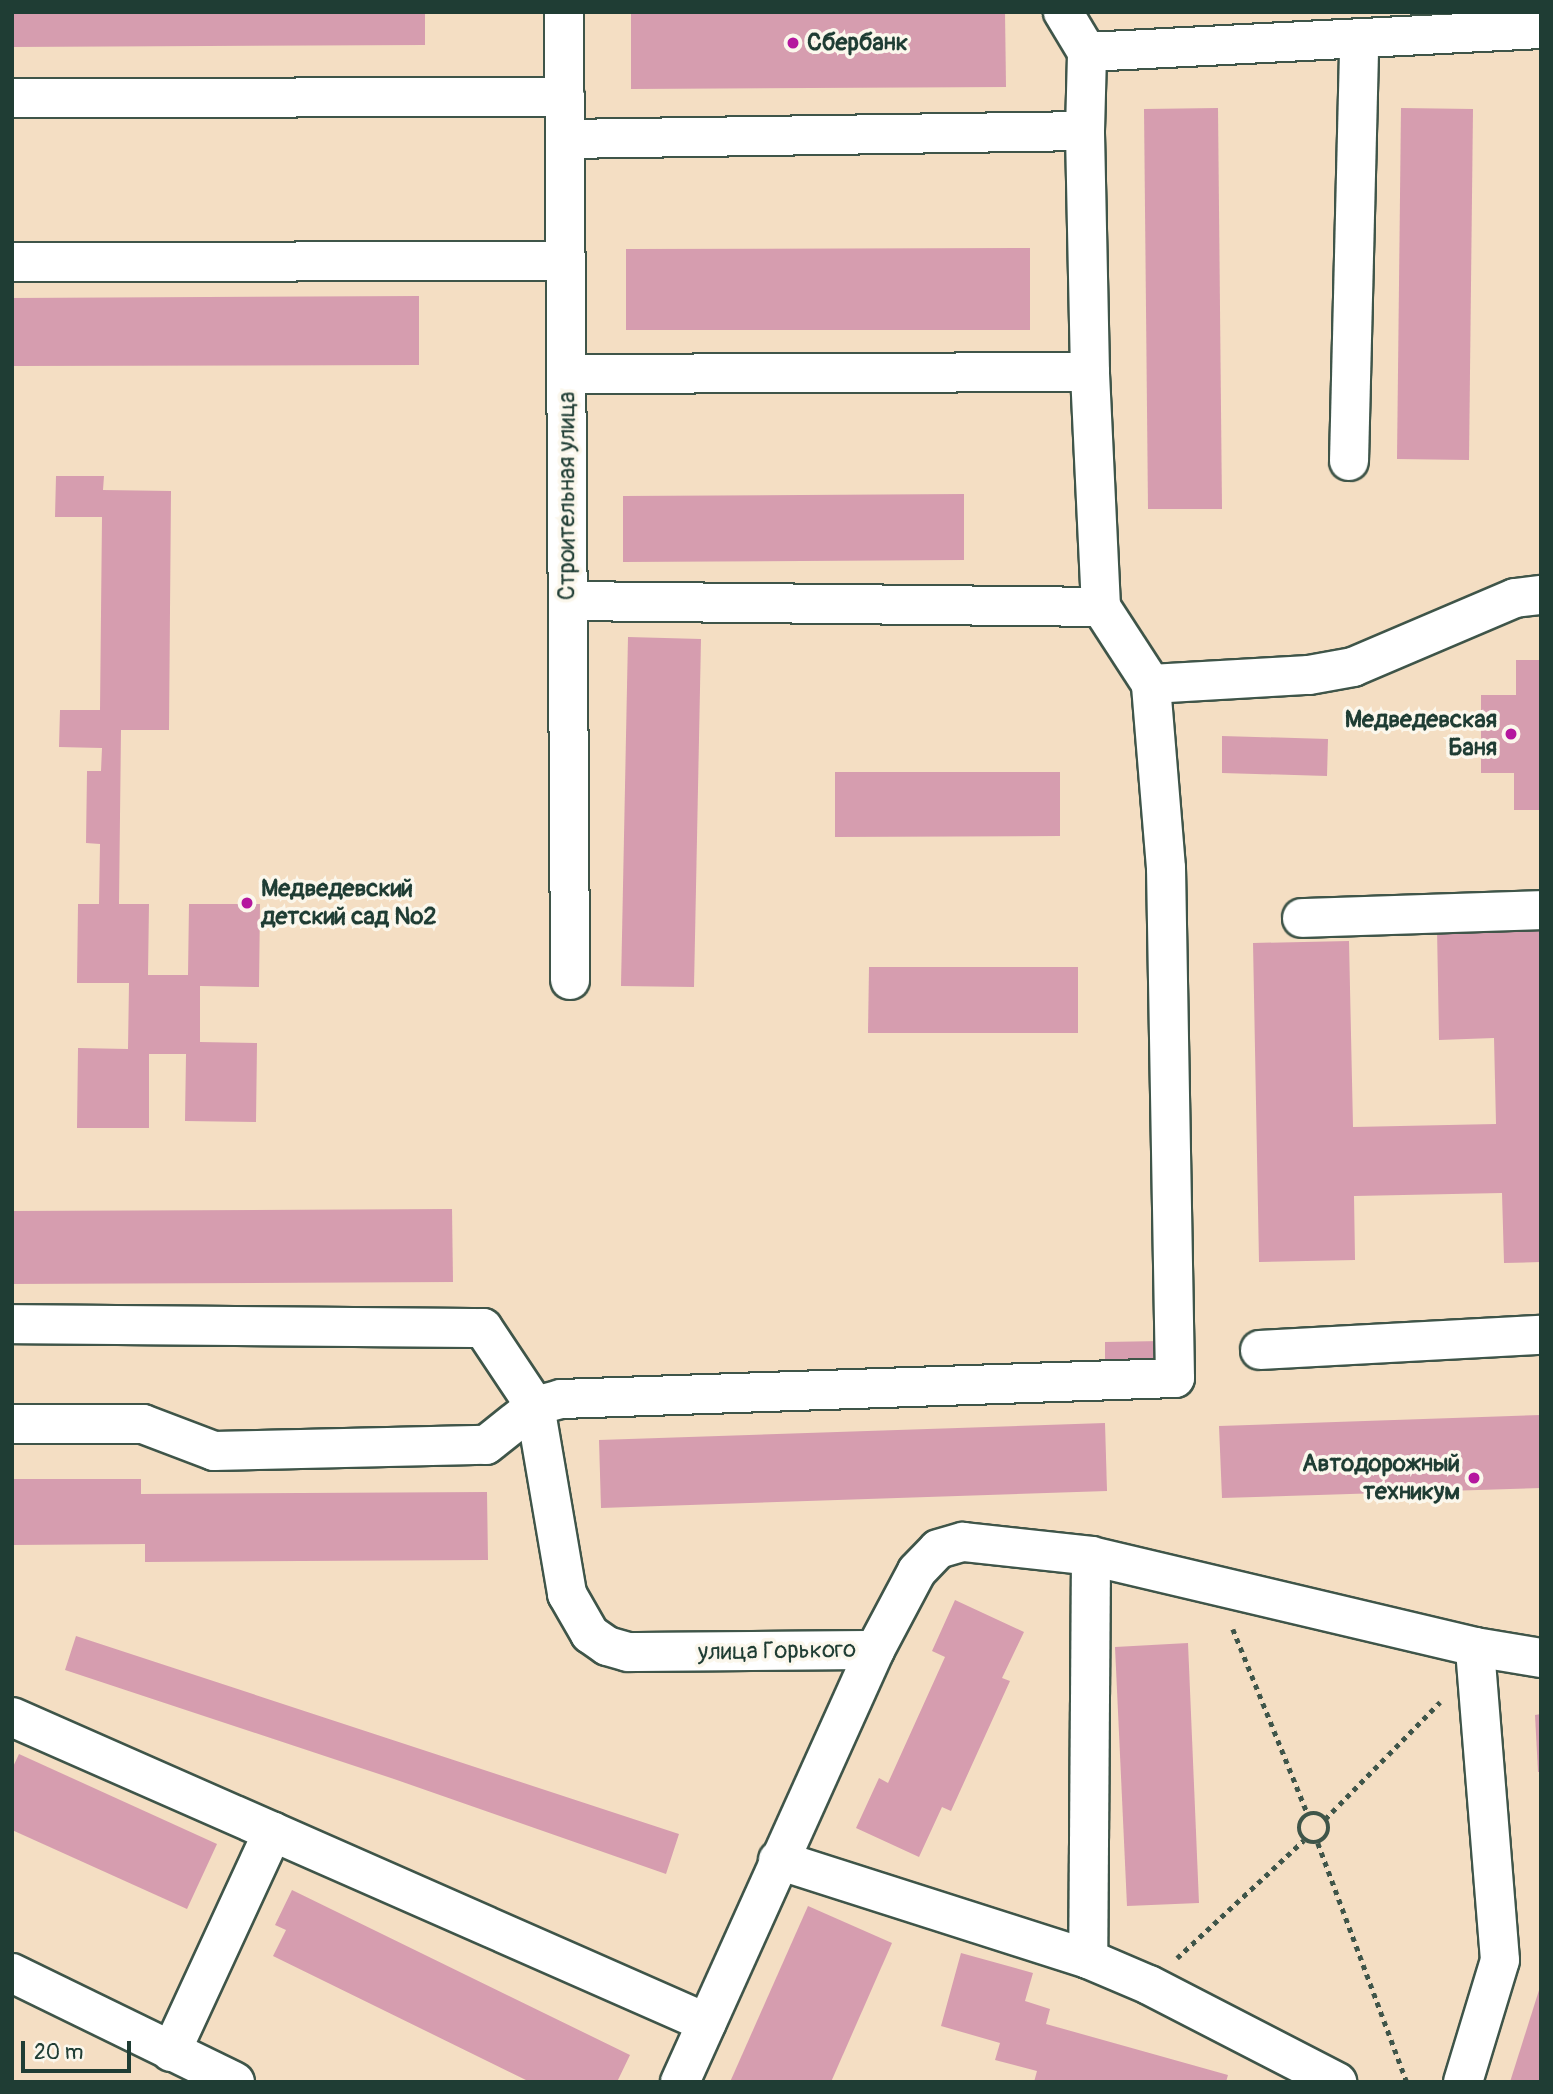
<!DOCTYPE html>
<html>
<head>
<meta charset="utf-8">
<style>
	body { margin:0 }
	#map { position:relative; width:1553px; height:2094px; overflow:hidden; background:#f4dec3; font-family:Pangolin,sans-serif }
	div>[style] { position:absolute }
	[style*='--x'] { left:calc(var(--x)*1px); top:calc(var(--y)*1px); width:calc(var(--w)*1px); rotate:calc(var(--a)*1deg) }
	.building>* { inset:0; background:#d69daf }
	.path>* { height:4.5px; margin-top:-2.25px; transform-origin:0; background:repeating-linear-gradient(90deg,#3f5549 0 5px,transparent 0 10px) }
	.path>.ring { margin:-2.25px; padding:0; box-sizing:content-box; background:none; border:4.5px solid #3f5549; border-radius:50% }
	.roads { filter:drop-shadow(2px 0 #3f5549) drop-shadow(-2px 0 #3f5549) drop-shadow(0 2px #3f5549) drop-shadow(0 -2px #3f5549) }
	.minor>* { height:38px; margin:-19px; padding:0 19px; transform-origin:19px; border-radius:19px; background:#fff }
	.dots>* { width:19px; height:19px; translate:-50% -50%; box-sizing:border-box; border:4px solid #fbf7ec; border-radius:50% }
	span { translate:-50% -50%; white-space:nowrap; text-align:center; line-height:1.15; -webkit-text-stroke:7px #fbf7ec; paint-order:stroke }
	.poi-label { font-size:24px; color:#1f3d34; font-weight:700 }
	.left { translate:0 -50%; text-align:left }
	.right { translate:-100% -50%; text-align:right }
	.street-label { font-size:24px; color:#1f3d34 }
	.frame { position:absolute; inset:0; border:14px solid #1f3d34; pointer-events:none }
	.scale { position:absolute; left:21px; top:2041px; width:110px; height:32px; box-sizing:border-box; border:4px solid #1f3d34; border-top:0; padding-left:9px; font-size:21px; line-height:24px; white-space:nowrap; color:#1f3d34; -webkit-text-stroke:5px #fbf7ec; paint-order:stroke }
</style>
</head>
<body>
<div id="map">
	<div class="building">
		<i style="clip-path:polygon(12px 12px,425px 12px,425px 45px,12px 47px)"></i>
		<i style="clip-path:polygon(631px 12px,1005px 12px,1006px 87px,631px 89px)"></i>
		<i style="clip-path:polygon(1218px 108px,1222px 509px,1148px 509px,1144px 109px)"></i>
		<i style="clip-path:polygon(1401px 108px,1473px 109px,1469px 460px,1397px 459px)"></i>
		<i style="clip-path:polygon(1030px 248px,1030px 330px,626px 330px,626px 249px)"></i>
		<i style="clip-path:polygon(419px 296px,419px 365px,12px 366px,12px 298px)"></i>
		<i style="clip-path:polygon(56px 476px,104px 476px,103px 490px,171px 491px,169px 730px,121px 730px,119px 904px,149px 904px,148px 975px,188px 975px,189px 904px,260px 904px,259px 987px,200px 986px,200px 1042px,257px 1043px,256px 1122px,185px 1121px,186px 1054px,149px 1054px,149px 1128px,77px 1128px,78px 1048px,128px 1049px,129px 983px,77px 983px,78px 904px,99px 904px,100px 844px,86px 843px,87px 771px,101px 771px,102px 748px,59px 747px,60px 710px,100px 710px,102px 517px,55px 517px)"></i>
		<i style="clip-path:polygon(964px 494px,964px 560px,623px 562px,623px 496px)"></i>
		<i style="clip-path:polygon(628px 637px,701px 639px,694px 987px,621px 986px)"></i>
		<i style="clip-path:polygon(1516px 660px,1541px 660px,1541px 810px,1514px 810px,1514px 773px,1481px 773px,1481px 695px,1516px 695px)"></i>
		<i style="clip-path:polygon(1222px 736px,1328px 739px,1327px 776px,1222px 773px)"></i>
		<i style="clip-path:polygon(835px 772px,1060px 772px,1060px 836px,835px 837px)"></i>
		<i style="clip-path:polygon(1541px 926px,1541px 1262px,1504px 1263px,1502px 1193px,1354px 1196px,1355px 1260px,1259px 1262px,1253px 943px,1349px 941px,1353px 1127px,1496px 1124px,1494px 1038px,1439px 1040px,1437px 928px)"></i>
		<i style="clip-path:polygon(869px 967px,1078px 967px,1078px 1033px,868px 1033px)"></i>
		<i style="clip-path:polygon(452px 1209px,453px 1282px,12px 1284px,12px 1211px)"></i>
		<i style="clip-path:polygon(1162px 1341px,1162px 1370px,1105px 1372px,1105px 1342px)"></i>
		<i style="clip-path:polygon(1541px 1415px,1541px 1488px,1222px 1498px,1219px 1426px)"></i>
		<i style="clip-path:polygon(1105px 1423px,1107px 1491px,601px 1508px,599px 1440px)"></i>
		<i style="clip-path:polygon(12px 1479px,141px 1479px,141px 1494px,487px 1492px,488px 1560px,145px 1562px,145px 1544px,12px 1545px)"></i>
		<i style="clip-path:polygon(955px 1600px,1024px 1632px,1002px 1678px,1010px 1681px,951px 1811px,942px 1807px,919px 1857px,856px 1828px,879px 1778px,888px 1783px,945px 1657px,932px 1651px)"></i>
		<i style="clip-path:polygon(76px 1636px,679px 1834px,666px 1874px,394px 1779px,65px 1670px)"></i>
		<i style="clip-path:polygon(1188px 1643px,1199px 1903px,1127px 1906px,1115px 1647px)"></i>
		<i style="clip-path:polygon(1541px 1714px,1541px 1772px,1538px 1772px,1535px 1715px)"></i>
		<i style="clip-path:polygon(19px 1754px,217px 1844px,187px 1909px,12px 1830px,12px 1769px)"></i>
		<i style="clip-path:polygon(292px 1890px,630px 2055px,617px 2082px,530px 2082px,273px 1956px,286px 1930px,275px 1925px)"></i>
		<i style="clip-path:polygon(808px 1906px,892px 1943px,831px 2082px,730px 2082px)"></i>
		<i style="clip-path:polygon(961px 1953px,1033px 1973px,1025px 2001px,1050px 2009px,1046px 2024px,1228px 2075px,1226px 2082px,1034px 2082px,1037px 2071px,995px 2060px,1000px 2043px,941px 2026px)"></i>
		<i style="clip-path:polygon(1540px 1987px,1541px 2082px,1510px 2082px)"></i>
	</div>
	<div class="path">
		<i style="--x:1233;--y:1629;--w:201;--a:68"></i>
		<i class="ring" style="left:1299px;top:1813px;width:25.5px;height:25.5px"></i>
		<i style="--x:1325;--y:1819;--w:164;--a:-45.5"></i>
		<i style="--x:1318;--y:1843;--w:255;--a:69.6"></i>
		<i style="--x:1177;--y:1958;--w:173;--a:-42.9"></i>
	</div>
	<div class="roads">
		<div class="minor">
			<i style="--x:564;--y:12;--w:968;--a:89.64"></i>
			<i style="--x:1087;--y:52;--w:455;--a:-2.9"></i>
			<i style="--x:12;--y:98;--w:553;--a:-0.1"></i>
			<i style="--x:565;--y:139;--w:520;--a:-0.88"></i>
			<i style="--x:12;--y:262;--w:553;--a:-0.1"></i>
			<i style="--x:566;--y:374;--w:524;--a:-0.22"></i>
			<i style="--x:1349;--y:461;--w:423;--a:-88.6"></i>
			<i style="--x:568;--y:601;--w:533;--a:0.64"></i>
			<i style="--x:1151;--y:684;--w:158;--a:-3.3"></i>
			<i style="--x:1309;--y:675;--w:45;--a:-10.3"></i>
			<i style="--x:1353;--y:667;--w:176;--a:-23.1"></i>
			<i style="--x:1515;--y:598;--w:26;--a:-7"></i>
			<i style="--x:1302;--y:918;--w:239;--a:-1.9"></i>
			<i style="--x:12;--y:1324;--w:471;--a:0.5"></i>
			<i style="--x:483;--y:1328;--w:94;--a:56.3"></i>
			<i style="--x:535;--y:1406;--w:27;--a:-15"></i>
			<i style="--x:561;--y:1399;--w:614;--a:-1.96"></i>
			<i style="--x:1175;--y:1378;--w:510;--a:-91.01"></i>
			<i style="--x:1166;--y:868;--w:185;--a:-94.7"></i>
			<i style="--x:1151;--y:684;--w:92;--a:-123"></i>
			<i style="--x:1101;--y:607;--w:235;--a:-92.7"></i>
			<i style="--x:1090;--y:372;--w:241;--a:-91.2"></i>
			<i style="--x:1085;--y:131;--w:79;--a:-88.5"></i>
			<i style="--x:1087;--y:52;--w:47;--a:-121"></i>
			<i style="--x:1260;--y:1350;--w:281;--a:-3.1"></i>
			<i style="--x:12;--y:1424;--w:131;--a:0"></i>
			<i style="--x:143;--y:1424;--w:76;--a:20.8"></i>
			<i style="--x:214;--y:1451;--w:272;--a:-1.3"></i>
			<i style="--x:486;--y:1445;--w:63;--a:-38.5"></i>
			<i style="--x:535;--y:1406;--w:191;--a:80.3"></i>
			<i style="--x:567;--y:1594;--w:46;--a:60.1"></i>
			<i style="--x:590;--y:1634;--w:21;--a:35"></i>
			<i style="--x:607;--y:1646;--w:22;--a:16"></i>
			<i style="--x:628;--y:1652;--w:247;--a:-0.5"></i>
			<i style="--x:1091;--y:1556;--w:403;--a:90.4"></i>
			<i style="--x:1088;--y:1959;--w:66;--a:23.1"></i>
			<i style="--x:1149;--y:1985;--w:212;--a:27.3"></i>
			<i style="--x:12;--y:1717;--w:759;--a:23.76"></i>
			<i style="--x:778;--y:1860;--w:325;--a:17.7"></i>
			<i style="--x:12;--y:1973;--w:248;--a:26"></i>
			<i style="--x:171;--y:2052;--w:243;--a:-65.2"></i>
			<i style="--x:680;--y:2082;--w:474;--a:-65.7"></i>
			<i style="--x:875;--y:1650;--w:89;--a:-62"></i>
			<i style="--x:917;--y:1571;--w:30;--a:-46"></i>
			<i style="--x:938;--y:1549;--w:26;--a:-16"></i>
			<i style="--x:963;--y:1542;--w:129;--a:6.2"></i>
			<i style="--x:1091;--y:1556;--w:395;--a:13.3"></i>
			<i style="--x:1475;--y:1647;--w:67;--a:9.5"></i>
			<i style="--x:1463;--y:2082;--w:127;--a:-73.1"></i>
			<i style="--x:1500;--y:1960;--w:314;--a:-94.6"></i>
		</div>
	</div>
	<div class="dots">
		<i style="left:793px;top:43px;background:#b5179e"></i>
		<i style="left:1511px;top:734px;background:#b5179e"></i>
		<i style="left:247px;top:903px;background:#b5179e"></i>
		<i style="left:1474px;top:1478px;background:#b5179e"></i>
	</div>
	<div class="poi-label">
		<span class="left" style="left:807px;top:43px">Сбербанк</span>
		<span class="right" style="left:1497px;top:734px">Медведевская<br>Баня</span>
		<span class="left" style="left:261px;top:903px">Медведевский<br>детский сад №2</span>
		<span class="right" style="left:1460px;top:1478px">Автодорожный<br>техникум</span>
	</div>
	<div class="street-label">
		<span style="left:567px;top:496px;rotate:-90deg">Строительная улица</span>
		<span style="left:777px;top:1651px;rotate:-1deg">улица Горького</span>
	</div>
	<div class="frame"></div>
	<div class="scale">20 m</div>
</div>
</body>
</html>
